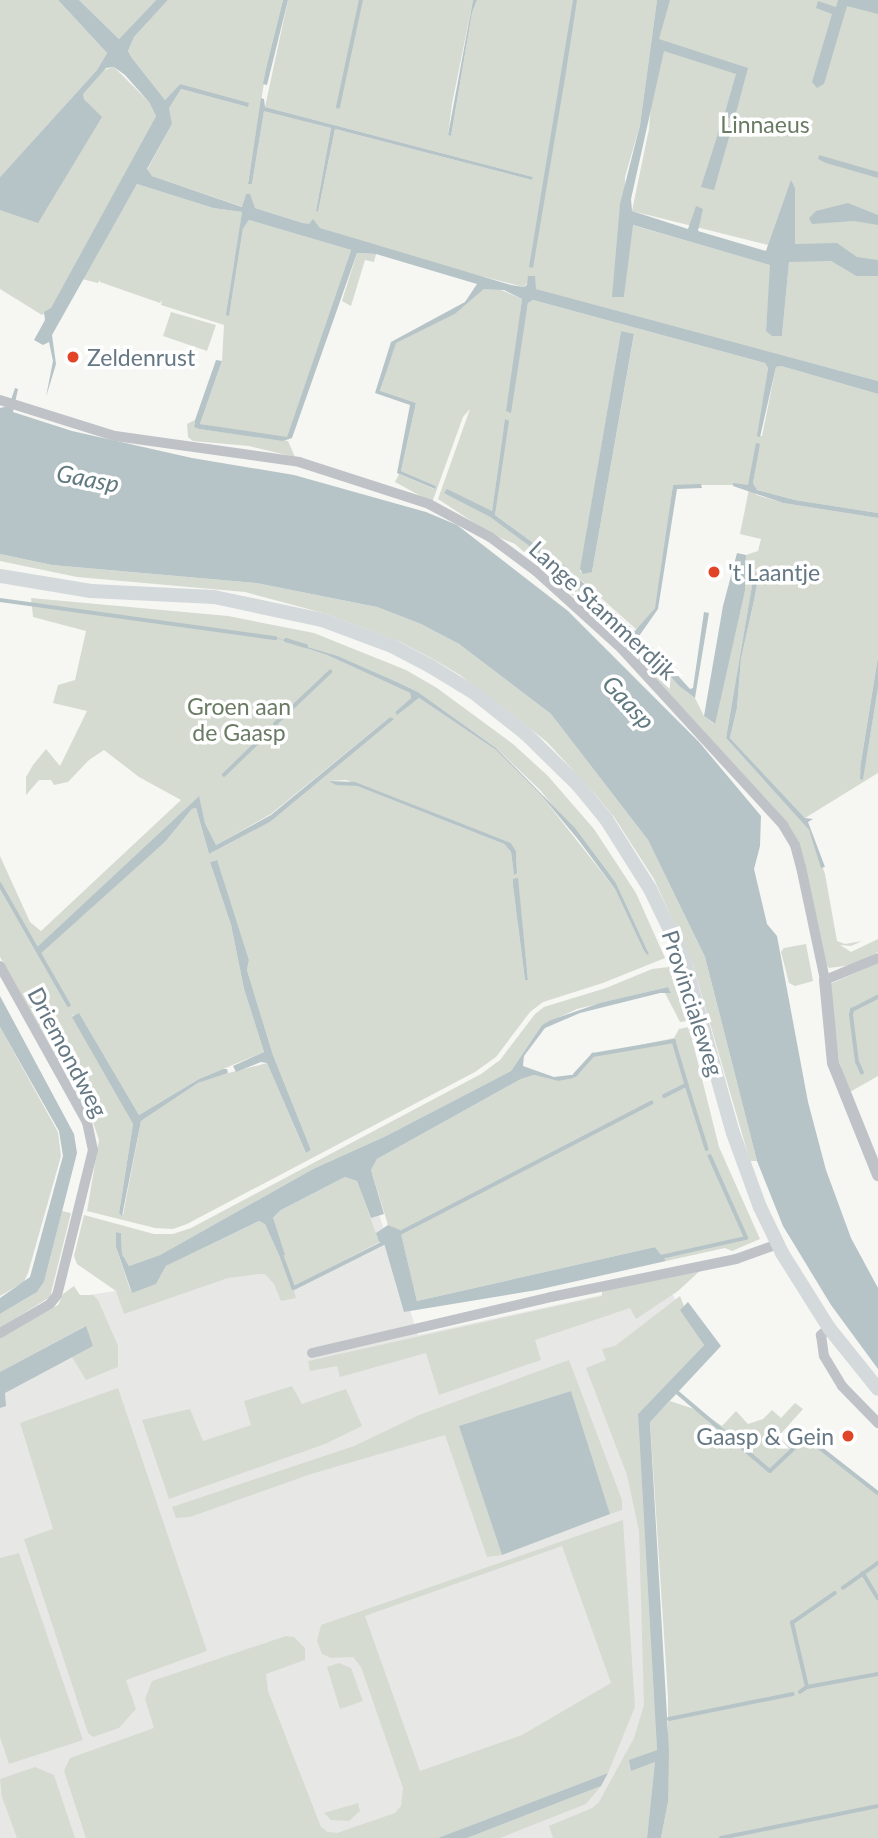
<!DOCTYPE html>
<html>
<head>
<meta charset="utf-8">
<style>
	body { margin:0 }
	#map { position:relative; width:878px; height:1838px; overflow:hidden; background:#f6f6f3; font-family:Lato,sans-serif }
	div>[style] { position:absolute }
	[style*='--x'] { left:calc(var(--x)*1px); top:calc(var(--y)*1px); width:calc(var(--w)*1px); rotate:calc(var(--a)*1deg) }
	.built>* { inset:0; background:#e7e7e6 }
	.green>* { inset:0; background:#d6dbd2 }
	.water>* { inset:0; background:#b6c4c7 }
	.stream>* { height:3.5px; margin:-1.75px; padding:0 1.75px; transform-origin:1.75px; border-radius:1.75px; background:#b6c4c7 }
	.minor>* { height:10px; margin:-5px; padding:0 5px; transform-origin:5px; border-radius:5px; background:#bfc3c7 }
	.tertiary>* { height:12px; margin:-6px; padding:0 6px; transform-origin:6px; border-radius:6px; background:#bfc3c7 }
	.primary>* { height:14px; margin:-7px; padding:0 7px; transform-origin:7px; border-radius:7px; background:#d4d9dc }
	.dots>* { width:19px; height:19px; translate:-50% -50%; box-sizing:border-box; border:4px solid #fff; border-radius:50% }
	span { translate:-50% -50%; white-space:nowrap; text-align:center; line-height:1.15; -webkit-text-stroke:7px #fff; paint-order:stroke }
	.park-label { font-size:23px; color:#6a7b64 }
	.poi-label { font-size:23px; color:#657884 }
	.left { translate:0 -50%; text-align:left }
	.right { translate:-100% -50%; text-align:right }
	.street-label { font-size:23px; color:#657884 }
	.water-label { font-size:24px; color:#617a80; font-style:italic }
</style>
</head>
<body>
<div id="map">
	<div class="built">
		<i style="clip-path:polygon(364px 1168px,418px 1335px,666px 1281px,676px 1301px,644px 1418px,663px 1726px,656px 1838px,0 1838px,0 1350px,89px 1295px,141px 1287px)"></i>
	</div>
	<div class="green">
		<i style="clip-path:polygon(0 0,58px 0,107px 53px,97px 70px,0 177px)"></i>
		<i style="clip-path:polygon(79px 0,156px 0,119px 39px)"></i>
		<i style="clip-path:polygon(168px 0,283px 0,267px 64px,248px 183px,252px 184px,264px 110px,331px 128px,316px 211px,318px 212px,335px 129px,532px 180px,533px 177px,265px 107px,288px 0,473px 0,452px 104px,448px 135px,451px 136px,472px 13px,477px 0,657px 0,640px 125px,625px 177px,624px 297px,632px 225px,771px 265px,766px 331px,782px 336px,789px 261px,831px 261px,856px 276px,849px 251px,766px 251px,768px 245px,632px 211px,649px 129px,659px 0,878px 0,878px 381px,535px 289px,534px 276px,524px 287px,442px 266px,255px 208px,246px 194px,243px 207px,152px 176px,147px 170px,172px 124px,168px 108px,181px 89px,248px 107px,180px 84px,165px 100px,132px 58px,128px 51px,134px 37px)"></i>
		<i style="clip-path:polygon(114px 67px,149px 102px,156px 116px,51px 309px,42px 315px,0 289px,0 206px,87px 102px,81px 95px,103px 70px)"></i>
		<i style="clip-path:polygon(137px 184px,213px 208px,242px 212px,229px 316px,243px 229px,249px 220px,351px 250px,287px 438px,200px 424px,222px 361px,224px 325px,161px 305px,162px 300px,160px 303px,100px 282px,100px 280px,98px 283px,82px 279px)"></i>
		<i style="clip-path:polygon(357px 253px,376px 254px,374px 262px,365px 260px,351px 306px,342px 301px)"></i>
		<i style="clip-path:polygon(evenodd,484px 289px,499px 289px,522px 299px,507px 411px,510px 412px,528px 303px,533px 300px,765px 363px,768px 368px,758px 436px,762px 436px,776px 367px,781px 366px,878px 394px,878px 513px,795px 500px,757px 490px,753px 483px,759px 444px,748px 485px,673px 485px,658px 598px,655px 608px,637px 630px,565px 566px,495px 515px,505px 420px,492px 511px,445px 493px,490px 517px,519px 538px,558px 567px,637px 639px,640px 636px,646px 643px,644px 646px,679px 686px,695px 698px,704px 716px,714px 724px,745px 591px,746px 555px,758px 551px,761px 539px,740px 534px,749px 489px,757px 495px,783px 503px,878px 518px,878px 657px,861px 762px,863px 779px,878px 688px,878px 773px,805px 818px,730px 738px,737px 708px,741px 659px,755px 596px,757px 576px,754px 575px,726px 738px,809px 830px,825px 874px,837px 941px,845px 944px,862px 941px,851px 946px,840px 945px,851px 952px,878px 939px,878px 952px,852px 965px,829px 968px,823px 961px,796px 843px,610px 629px,515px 544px,491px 534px,438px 499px,470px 409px,463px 417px,433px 500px,428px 500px,395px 482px,399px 474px,434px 489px,436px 486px,401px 471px,416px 403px,380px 392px,395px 343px,455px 314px,484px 289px,621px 331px,634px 335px,592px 572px,580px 572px,621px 331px)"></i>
		<i style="clip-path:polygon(171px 312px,216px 325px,207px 351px,163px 336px)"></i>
		<i style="clip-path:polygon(195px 420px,194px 426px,199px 429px,288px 441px,295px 457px,249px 446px,193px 441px,188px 437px,187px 424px)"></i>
		<i style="clip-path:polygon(0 554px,52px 565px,256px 583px,377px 607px,421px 624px,459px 644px,551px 714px,648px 840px,705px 957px,757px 1161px,750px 1161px,693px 965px,654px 879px,614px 817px,594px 793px,547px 742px,508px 711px,460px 675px,431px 658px,398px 641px,323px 613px,245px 592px,77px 577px,0 561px)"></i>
		<i style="clip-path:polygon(evenodd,31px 598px,228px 616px,314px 633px,406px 670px,437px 688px,513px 744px,548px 776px,594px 829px,636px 893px,665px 958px,603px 983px,543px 1002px,530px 1012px,496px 1057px,475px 1072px,187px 1224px,173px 1229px,155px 1228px,87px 1211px,99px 1140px,93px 1122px,0 957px,0 856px,30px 922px,41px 931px,181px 800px,139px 777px,104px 750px,89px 760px,68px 782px,54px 785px,51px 780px,39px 780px,26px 795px,26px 777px,33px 765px,46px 749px,60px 766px,87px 711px,53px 703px,58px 685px,75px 680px,86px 631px,33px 617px,31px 598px,277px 638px,338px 656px,397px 682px,418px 692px,496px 748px,540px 790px,616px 883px,649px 954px,643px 949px,615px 889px,541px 795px,496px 750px,419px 698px,397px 714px,395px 712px,411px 698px,410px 693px,327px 655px,277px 638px,31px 598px,390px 717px,393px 719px,270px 822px,209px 854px,196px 808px,192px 809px,165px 842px,39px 954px,37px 947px,198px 797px,205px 823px,216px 845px,271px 814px,390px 717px,31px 598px,346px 780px,511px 843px,516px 851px,517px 873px,514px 874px,511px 852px,504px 844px,357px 786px,329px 781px,346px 780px,31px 598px,216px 860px,249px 960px,247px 970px,273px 1055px,311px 1150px,306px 1153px,267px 1063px,221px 1075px,198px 1083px,141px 1121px,123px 1215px,119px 1213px,133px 1124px,72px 1015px,83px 1020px,139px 1115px,199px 1079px,264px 1052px,244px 989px,231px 925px,210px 862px,216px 860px,31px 598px,517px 878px,528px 979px,525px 980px,513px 886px,517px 878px)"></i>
		<i style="clip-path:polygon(806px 944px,813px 981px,795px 986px,789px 983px,781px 952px,784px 948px)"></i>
		<i style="clip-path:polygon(878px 963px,878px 1076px,850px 1092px,839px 1061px,830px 984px)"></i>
		<i style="clip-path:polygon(669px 967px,688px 1021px,680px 1022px,665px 993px,671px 993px,668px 987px,577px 1009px,542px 1025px,511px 1071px,386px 1136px,313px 1169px,160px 1255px,129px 1266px,122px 1254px,121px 1233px,116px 1232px,116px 1247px,131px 1292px,156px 1284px,166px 1266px,259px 1221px,265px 1224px,279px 1255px,284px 1255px,273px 1219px,281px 1210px,345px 1177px,357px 1181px,379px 1242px,293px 1287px,296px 1298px,281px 1301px,274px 1284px,265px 1274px,259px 1274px,228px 1278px,124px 1314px,116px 1291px,77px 1264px,74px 1256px,84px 1215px,154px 1234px,173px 1234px,191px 1228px,481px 1074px,500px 1060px,535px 1014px,544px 1007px,606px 988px,652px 969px)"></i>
		<i style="clip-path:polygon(0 1027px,58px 1132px,61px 1156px,28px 1273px,24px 1282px,0 1296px)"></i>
		<i style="clip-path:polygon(689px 1027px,719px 1147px,760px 1239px,732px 1251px,725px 1248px,666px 1261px,655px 1247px,417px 1301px,400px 1231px,388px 1225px,371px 1170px,377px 1159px,521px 1079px,534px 1075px,558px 1081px,578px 1073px,575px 1073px,597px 1054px,674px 1038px,679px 1029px)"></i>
		<i style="clip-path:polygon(62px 1211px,71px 1213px,50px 1297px,0 1328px,0 1314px,37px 1292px,44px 1282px)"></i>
		<i style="clip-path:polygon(702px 1269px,678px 1291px,636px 1319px,630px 1308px,535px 1340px,541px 1360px,439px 1395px,426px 1353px,340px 1377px,337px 1366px,310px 1371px,308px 1361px,602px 1296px,602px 1290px)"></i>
		<i style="clip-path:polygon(74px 1286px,80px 1295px,93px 1295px,98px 1300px,118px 1346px,118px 1367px,86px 1380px,72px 1357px,93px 1346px,85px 1326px,0 1372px,0 1338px,58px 1305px,63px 1294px)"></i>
		<i style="clip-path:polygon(680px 1296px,684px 1306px,681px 1310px,704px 1345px,638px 1414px,657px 1750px,630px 1760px,631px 1771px,655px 1762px,647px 1838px,553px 1838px,549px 1826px,592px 1808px,599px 1802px,634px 1738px,644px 1705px,639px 1531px,627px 1475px,586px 1368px,606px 1360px,602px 1349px,615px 1346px)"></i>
		<i style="clip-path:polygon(569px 1360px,622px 1500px,622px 1510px,610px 1514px,571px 1391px,460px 1426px,502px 1555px,487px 1557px,445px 1435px,311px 1474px,190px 1517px,176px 1518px,172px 1507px,354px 1446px,419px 1415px)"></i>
		<i style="clip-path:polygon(292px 1386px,302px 1404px,346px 1389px,362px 1426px,325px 1444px,169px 1499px,142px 1420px,190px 1409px,203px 1441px,251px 1425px,244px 1401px)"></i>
		<i style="clip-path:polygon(118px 1388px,207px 1651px,126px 1680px,136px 1709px,119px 1728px,93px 1737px,88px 1733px,24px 1539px,53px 1529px,20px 1423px)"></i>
		<i style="clip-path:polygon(670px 1401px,700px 1411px,722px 1426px,736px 1411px,748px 1424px,763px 1419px,772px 1410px,781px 1418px,795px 1403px,803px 1409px,778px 1437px,791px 1448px,805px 1434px,878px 1491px,878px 1838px,661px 1838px,668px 1802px,668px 1697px,650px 1421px)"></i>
		<i style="clip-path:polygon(evenodd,623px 1520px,635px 1707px,608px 1773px,438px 1838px,86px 1838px,64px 1771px,70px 1758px,154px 1728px,145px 1699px,152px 1681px,286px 1636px,294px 1637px,305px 1648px,305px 1660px,266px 1674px,268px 1691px,321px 1827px,328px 1832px,337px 1833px,395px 1813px,401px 1806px,403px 1788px,361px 1667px,353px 1657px,331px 1658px,322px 1654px,317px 1641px,321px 1625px,623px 1520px,562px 1546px,611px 1683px,522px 1735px,420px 1771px,365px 1616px,562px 1546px)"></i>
		<i style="clip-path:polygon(19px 1553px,83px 1740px,9px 1764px,0 1737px,0 1558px)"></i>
		<i style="clip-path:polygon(339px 1663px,351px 1668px,363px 1701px,340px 1709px,327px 1667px)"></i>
		<i style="clip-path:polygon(35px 1767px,54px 1775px,75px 1838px,17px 1838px,2px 1797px,0 1779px)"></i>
		<i style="clip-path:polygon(601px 1786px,586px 1804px,500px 1838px,467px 1838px)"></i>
		<i style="clip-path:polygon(358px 1803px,360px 1811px,349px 1821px,331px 1820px,324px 1813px)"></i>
	</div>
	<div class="water">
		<i style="clip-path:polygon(58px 0,79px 0,119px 39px,156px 0,168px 0,134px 37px,128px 51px,132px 58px,165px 100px,180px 84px,249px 103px,248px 107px,181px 89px,169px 108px,172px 124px,147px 169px,152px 176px,242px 207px,246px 194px,250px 194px,255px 208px,303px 223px,309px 224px,313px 219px,320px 228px,511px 285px,524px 287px,527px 285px,528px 276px,535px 276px,536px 289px,878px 381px,878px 394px,781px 366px,776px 367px,760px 437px,757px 436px,768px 368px,765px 363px,533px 300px,528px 303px,511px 413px,506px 411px,522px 299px,504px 290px,484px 289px,455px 314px,396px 343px,380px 391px,416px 403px,401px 471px,436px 486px,435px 489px,397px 473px,410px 405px,375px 393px,391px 342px,465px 302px,477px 284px,376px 254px,357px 253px,292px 438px,283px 441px,199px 429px,194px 427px,195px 420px,216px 360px,222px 361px,200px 424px,287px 437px,351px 250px,249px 220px,243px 229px,229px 316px,226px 315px,242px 212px,213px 208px,137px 184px,52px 335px,56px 364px,46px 397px,53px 361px,49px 342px,43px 345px,34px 340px,45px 320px,44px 312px,51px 308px,156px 116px,149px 102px,125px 75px,114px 67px,106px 68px,83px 94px,84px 99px,102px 117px,38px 223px,0 210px,0 177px,97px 70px,107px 53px)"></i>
		<i style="clip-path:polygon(283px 0,288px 0,267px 85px,263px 84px,267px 64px)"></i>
		<i style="clip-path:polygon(473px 0,477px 0,472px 13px,451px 136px,448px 135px)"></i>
		<i style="clip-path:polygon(573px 0,577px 0,565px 78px,533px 268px,529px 267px)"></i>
		<i style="clip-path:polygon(657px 0,670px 0,659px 39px,748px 68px,734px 120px,724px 116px,736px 74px,664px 51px,631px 199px,632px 211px,688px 229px,696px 206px,703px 209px,698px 231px,766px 251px,791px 180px,795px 188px,795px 244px,837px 243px,857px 257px,878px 260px,878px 276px,856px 276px,831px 261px,789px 262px,782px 336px,772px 336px,766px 331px,770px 265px,633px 225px,624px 297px,612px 297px,620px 204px,640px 125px)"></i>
		<i style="clip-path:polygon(838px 0,878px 0,878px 14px,847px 6px,824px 84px,817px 88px,812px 82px,832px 14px,816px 8px,818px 1px,836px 7px)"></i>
		<i style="clip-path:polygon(261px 98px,264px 99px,265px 107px,533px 177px,532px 180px,335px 129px,318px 212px,316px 211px,331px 128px,264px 111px,252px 184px,248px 184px)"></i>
		<i style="clip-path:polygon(721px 124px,732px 127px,714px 190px,701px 187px)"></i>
		<i style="clip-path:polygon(819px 155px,878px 172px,878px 178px,826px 163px,818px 159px)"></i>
		<i style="clip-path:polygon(848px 203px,878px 215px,878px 225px,854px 221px,812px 224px,809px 218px,816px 211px)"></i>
		<i style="clip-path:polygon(621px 331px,634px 334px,592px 572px,583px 574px,580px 569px)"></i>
		<i style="clip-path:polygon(15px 388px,18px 389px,13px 412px,72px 431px,192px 458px,294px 475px,426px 512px,457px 525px,568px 611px,699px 742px,761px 816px,760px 846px,754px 869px,767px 924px,777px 936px,808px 1102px,826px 1170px,851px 1238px,878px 1288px,878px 1369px,831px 1305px,783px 1226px,757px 1161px,705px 957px,648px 840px,551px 714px,459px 644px,421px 624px,377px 607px,256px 583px,52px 565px,0 554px,0 408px,9px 406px)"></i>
		<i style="clip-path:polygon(505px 419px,509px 421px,495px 515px,565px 566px,635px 631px,655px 608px,673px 485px,701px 484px,702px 488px,677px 489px,658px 609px,637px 639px,558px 567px,490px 517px,444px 493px,447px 489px,492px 511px)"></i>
		<i style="clip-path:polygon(756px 443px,760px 444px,753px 483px,757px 490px,795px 500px,878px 513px,878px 518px,783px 503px,733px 486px,733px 483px,748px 485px)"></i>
		<i style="clip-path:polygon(737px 553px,746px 555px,745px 591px,715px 724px,704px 716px,723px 606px)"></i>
		<i style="clip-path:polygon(754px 574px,758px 575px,755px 596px,741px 659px,737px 708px,730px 738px,805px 818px,813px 819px,808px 822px,825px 867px,821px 868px,809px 830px,726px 738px)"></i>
		<i style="clip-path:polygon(704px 612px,709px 613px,695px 698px,679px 686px,643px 645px,646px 643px,651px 646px,690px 689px,693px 688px)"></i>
		<i style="clip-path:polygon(264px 634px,338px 656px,397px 682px,418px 692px,496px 748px,575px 828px,616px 883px,649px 954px,647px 955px,643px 949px,615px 889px,577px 838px,541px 795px,496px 750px,419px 698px,397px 715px,395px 712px,411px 698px,410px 693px,327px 655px)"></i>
		<i style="clip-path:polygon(878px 657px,878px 688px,863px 780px,860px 779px,861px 762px)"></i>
		<i style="clip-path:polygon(390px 717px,394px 719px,270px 822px,209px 854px,196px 808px,192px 809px,165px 842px,39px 955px,37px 947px,199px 796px,205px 823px,216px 845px,271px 815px)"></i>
		<i style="clip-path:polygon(329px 781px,355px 782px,511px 843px,516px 851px,517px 873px,514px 875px,511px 852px,504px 844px,357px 786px,336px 785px)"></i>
		<i style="clip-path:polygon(217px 860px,249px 960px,247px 970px,273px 1055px,311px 1150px,306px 1153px,267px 1063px,261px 1062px,236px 1072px,233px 1066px,264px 1052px,244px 989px,231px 925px,210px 862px)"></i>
		<i style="clip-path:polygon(518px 878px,528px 980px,525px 980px,513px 886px,513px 879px)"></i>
		<i style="clip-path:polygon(668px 987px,671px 993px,660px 993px,580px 1013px,545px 1028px,524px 1056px,523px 1066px,554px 1077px,579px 1074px,573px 1078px,558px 1081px,534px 1075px,521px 1079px,377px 1159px,371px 1170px,384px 1214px,371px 1218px,357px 1181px,345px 1177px,281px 1210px,273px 1218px,285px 1255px,279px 1255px,265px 1224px,259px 1221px,166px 1266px,156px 1284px,132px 1293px,116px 1247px,116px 1232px,121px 1233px,122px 1254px,129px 1266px,160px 1255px,313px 1169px,386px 1136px,511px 1071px,542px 1025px,551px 1020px,600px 1003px)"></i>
		<i style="clip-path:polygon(0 996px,74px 1134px,77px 1153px,44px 1282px,37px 1292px,0 1314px,0 1298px,30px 1277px,63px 1156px,59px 1131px,0 1027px)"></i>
		<i style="clip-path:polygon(79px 1013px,139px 1115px,199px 1079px,223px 1069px,227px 1069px,228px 1073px,198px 1083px,141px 1121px,122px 1216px,119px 1213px,133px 1124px,72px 1017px)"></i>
		<i style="clip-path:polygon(388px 1225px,400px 1230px,417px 1301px,655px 1247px,666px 1261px,537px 1290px,404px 1312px,384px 1243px,379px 1242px,376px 1233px)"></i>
		<i style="clip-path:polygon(688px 1302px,721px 1346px,650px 1422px,669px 1751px,668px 1802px,661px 1838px,647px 1838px,655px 1762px,631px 1771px,629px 1760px,657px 1750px,638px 1414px,704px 1345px,680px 1310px)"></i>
		<i style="clip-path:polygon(86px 1326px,93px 1346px,5px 1393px,6px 1406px,0 1408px,0 1372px)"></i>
		<i style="clip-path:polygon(571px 1391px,610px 1514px,502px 1555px,459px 1426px)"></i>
		<i style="clip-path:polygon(608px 1773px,601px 1786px,467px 1838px,438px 1838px)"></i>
	</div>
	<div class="stream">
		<i style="--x:338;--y:107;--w:109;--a:-77.9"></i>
		<i style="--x:0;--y:600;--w:278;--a:7.9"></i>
		<i style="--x:286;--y:640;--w:21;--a:17"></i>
		<i style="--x:275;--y:724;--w:76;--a:-43.4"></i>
		<i style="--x:263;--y:736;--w:11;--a:-45"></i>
		<i style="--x:224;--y:775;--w:47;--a:-44.1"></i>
		<i style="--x:0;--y:884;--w:139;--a:60.3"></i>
		<i style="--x:862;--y:1073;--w:12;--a:-114"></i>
		<i style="--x:857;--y:1062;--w:47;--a:-97.3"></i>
		<i style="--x:851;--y:1015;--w:5;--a:-79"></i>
		<i style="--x:852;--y:1010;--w:29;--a:-27"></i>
		<i style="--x:575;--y:1075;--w:27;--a:-48"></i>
		<i style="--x:593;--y:1055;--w:82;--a:-9.8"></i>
		<i style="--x:674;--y:1041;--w:46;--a:73.5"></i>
		<i style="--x:687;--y:1085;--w:25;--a:153"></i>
		<i style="--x:687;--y:1085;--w:67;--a:72.6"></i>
		<i style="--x:400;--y:1233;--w:283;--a:-27.4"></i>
		<i style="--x:281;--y:1253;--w:37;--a:70"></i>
		<i style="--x:294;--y:1288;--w:101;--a:-26.6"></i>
		<i style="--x:661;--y:1257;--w:87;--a:-12.6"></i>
		<i style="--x:746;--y:1238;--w:89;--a:-114"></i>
		<i style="--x:676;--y:1391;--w:123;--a:40.4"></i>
		<i style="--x:770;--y:1471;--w:50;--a:-43.4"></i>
		<i style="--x:806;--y:1437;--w:91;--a:37.9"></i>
		<i style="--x:863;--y:1573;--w:29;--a:59"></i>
		<i style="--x:843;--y:1588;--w:43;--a:-35.5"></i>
		<i style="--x:807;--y:1687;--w:66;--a:-103.2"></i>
		<i style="--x:792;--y:1623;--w:52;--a:-34.9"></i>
		<i style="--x:800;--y:1692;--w:9;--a:-36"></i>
		<i style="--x:807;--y:1687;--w:72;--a:-10.4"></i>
		<i style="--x:669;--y:1719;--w:126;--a:-11.4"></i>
		<i style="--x:721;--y:1838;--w:160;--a:-11.5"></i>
	</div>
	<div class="minor">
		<i style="--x:0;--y:400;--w:121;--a:17.4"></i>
		<i style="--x:115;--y:436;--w:186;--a:8"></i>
		<i style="--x:299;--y:462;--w:137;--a:17.9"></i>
		<i style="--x:429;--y:504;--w:69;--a:28.4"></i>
		<i style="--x:490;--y:537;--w:57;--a:36.5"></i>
		<i style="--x:536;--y:571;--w:116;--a:42.2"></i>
		<i style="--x:622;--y:649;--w:239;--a:47.5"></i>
		<i style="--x:783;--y:825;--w:23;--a:59"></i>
		<i style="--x:795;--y:845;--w:23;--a:75"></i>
		<i style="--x:801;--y:867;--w:116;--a:78"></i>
		<i style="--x:825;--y:980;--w:57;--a:-22.5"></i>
		<i style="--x:0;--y:966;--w:179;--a:60.9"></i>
		<i style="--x:87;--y:1122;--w:29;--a:78"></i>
		<i style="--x:93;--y:1150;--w:149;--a:103.9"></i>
		<i style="--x:57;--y:1295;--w:11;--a:128"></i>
		<i style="--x:50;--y:1304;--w:58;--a:149.9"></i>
		<i style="--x:829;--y:1328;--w:11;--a:139"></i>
		<i style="--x:821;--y:1335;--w:21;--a:82"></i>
		<i style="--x:824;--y:1356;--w:35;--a:59"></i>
		<i style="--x:842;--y:1386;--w:52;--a:45.8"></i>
		<i style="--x:312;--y:1353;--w:245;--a:-13.2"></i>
		<i style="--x:551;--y:1297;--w:189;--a:-11.6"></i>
		<i style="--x:736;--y:1259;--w:45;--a:-19.7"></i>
	</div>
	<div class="tertiary">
		<i style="--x:825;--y:980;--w:83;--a:84.5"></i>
		<i style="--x:833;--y:1063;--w:121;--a:68.1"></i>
	</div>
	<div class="primary">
		<i style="--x:0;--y:576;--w:92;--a:9.4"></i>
		<i style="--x:91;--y:591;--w:123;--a:2.8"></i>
		<i style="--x:214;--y:597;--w:110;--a:12"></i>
		<i style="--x:322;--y:620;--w:75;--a:20.4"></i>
		<i style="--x:392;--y:646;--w:43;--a:27.8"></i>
		<i style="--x:430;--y:666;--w:50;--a:31.2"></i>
		<i style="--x:473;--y:692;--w:66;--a:38.3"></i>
		<i style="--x:525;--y:733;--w:74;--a:44.5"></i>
		<i style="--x:578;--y:785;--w:44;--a:50.5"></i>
		<i style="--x:606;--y:819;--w:83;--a:57.8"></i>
		<i style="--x:650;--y:889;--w:78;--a:64.1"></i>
		<i style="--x:684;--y:959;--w:181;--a:74.3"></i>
		<i style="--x:733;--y:1133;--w:79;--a:70"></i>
		<i style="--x:760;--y:1207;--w:51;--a:64.4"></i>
		<i style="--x:782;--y:1253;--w:89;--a:57.9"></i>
		<i style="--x:829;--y:1328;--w:78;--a:51.2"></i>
	</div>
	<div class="dots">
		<i style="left:73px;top:357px;background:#e24427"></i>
		<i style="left:714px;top:572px;background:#e24427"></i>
		<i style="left:848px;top:1436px;background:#e24427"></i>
	</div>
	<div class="park-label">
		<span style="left:765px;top:124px">Linnaeus</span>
		<span style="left:239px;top:719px">Groen aan<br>de Gaasp</span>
	</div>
	<div class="poi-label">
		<span class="left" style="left:87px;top:357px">Zeldenrust</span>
		<span class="left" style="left:728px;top:572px">'t Laantje</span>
		<span class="right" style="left:834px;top:1436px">Gaasp &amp; Gein</span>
	</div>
	<div class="street-label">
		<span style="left:603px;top:610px;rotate:43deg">Lange Stammerdijk</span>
		<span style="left:693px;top:1003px;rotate:72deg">Provincialeweg</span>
		<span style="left:68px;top:1052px;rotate:62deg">Driemondweg</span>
	</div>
	<div class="water-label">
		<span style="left:88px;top:478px;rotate:11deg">Gaasp</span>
		<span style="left:629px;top:702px;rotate:47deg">Gaasp</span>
	</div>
</div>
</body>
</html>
